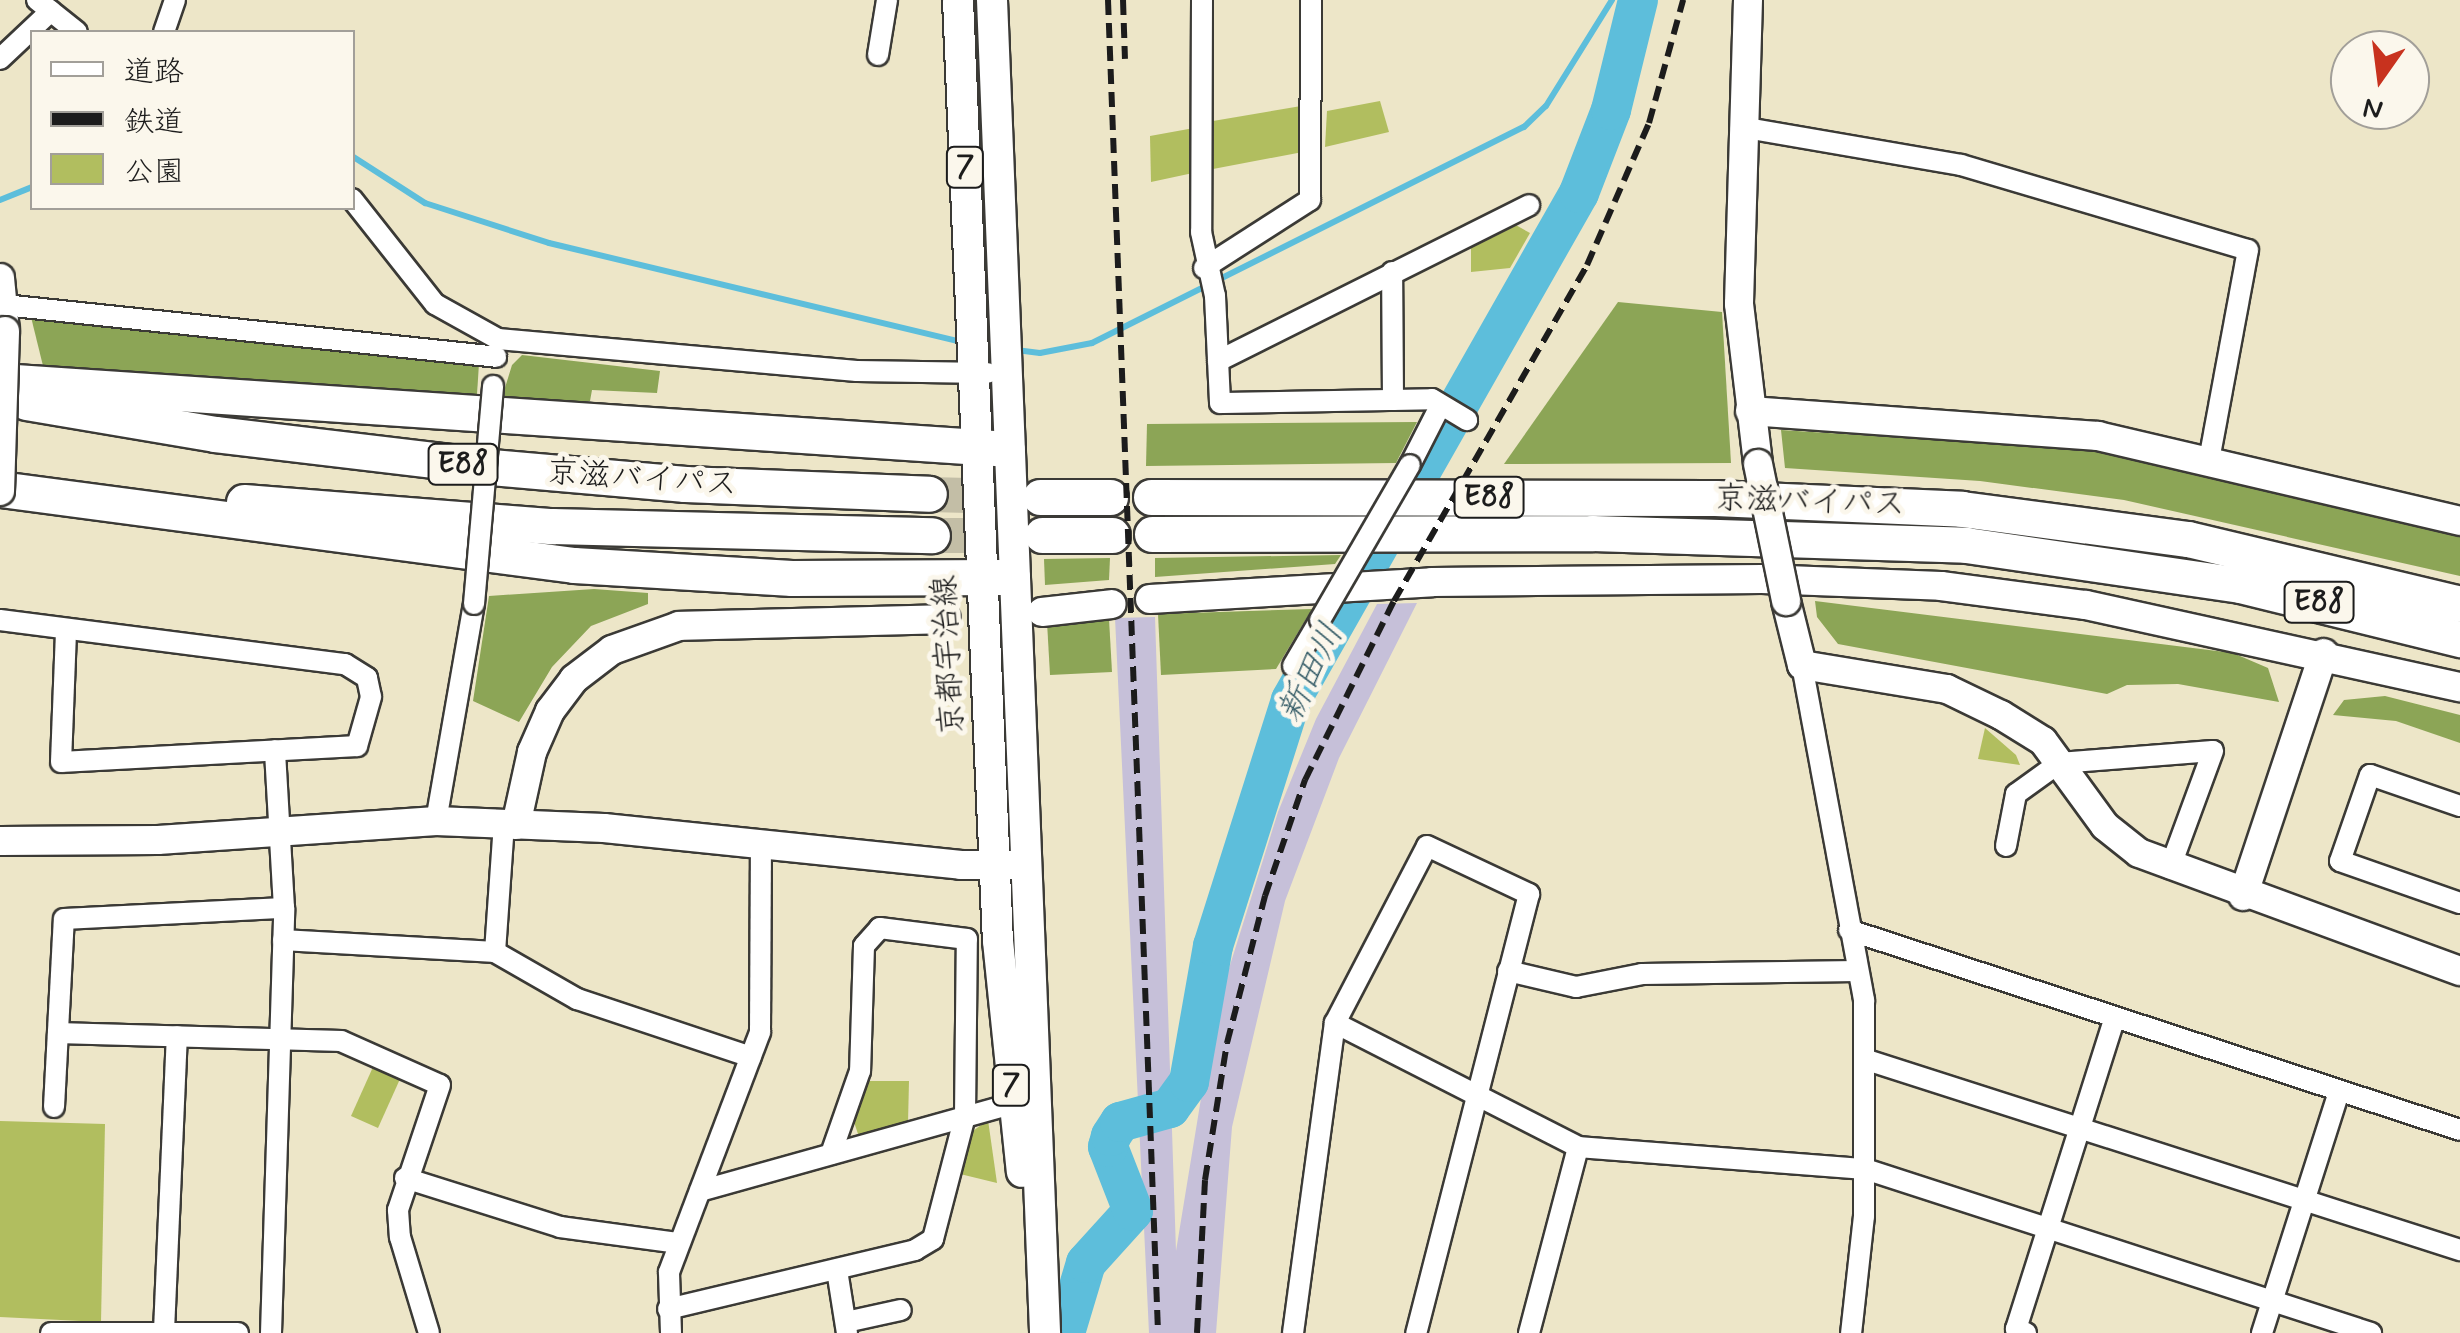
<!DOCTYPE html>
<html>
<head>
<meta charset="utf-8">
<style>
	body { margin:0 }
	#map { position:relative; width:2460px; height:1333px; overflow:hidden; background:#ede6c8; font-family:Mynerve,"Klee One",sans-serif }
	div>[style] { position:absolute }
	[style*='--x'] { left:calc(var(--x)*1px); top:calc(var(--y)*1px); width:calc(var(--w)*1px); rotate:calc(var(--a)*1deg) }
	.industrial>* { inset:0; background:#c6c0d9 }
	.green>* { inset:0; background:#b1be5f }
	.forest>* { inset:0; background:#8ca556 }
	.stream>* { height:6px; margin:-3px; padding:0 3px; transform-origin:3px; border-radius:3px; background:#5dbedb }
	.river>* { height:40px; margin:-20px; padding:0 20px; transform-origin:20px; border-radius:20px; background:#5dbedb }
	.highway-tunnel>* { height:35px; margin-top:-17.5px; transform-origin:0; background:repeating-linear-gradient(90deg,#c3bea6 0 35px,transparent 0 53px) }
	.roads { filter:drop-shadow(2px 0 #3b3a36) drop-shadow(-2px 0 #3b3a36) drop-shadow(0 2px #3b3a36) drop-shadow(0 -2px #3b3a36) }
	.street>* { height:20px; margin:-10px; padding:0 10px; transform-origin:10px; border-radius:10px; background:#fff }
	.secondary>* { height:28px; margin:-14px; padding:0 14px; transform-origin:14px; border-radius:14px; background:#fff }
	.primary>* { height:30px; margin:-15px; padding:0 15px; transform-origin:15px; border-radius:15px; background:#fff }
	.highway>* { height:35px; margin:-17.5px; padding:0 17.5px; transform-origin:17.5px; border-radius:17.5px; background:#fff }
	.rail>* { height:6px; margin-top:-3px; transform-origin:0; background:repeating-linear-gradient(90deg,#1c1c1c 0 15px,transparent 0 23px) }
	.bridges { filter:drop-shadow(2px 0 #3b3a36) drop-shadow(-2px 0 #3b3a36) drop-shadow(0 2px #3b3a36) drop-shadow(0 -2px #3b3a36) }
	.street-bridge>* { height:20px; margin:-10px; padding:0 10px; transform-origin:10px; border-radius:10px; background:#fff }
	.secondary-bridge>* { height:28px; margin:-14px; padding:0 14px; transform-origin:14px; border-radius:14px; background:#fff }
	span { translate:-50% -50%; white-space:nowrap; text-align:center; line-height:1.15; -webkit-text-stroke:10px #fbf7ec; paint-order:stroke }
	.shield-label span { padding:2px 8px; background:#fbf7ec; border:2px solid; border-radius:8px; -webkit-text-stroke-width:0 }
	.shield-label { font-size:30px; color:#1c1c1c; font-weight:700 }
	.street-label { font-size:32px; color:#1c1c1c }
	.water-label { font-size:35px; color:#365d68; font-style:italic }
	.legend { position:absolute; left:30px; top:30px; width:325px; height:180px; box-sizing:border-box; background:#fbf7ec; border:2px solid #a29f99; margin:0; padding:12px 18px; list-style:none; font-size:30px; color:#1c1c1c }
	.legend li { display:flex; align-items:center; gap:20px; height:50px }
	.legend b { width:50px; border:2px solid #a29f99 }
	.north { position:absolute; left:2330px; top:30px; width:100px; height:100px; box-sizing:border-box; background:#fbf7ec; border:2px solid #a29f99; border-radius:50%; rotate:194deg; font-size:28px; font-weight:700; line-height:40px; text-align:center; color:#1c1c1c }
	.north::after { content:''; display:block; margin:auto; width:35px; height:45px; background:#c8321e; clip-path:polygon(50% 0,100% 100%,50% 72%,0 100%) }
</style>
</head>
<body>
<div id="map">
	<div class="industrial">
		<i style="clip-path:polygon(1417px 603px,1339px 758px,1285px 901px,1232px 1127px,1216px 1333px,1149px 1333px,1115px 618px,1155px 617px,1176px 1251px,1215px 1013px,1278px 812px,1316px 719px,1377px 604px)"></i>
	</div>
	<div class="green">
		<i style="clip-path:polygon(1380px 101px,1389px 132px,1325px 147px,1327px 111px)"></i>
		<i style="clip-path:polygon(1307px 105px,1308px 151px,1213px 169px,1213px 121px)"></i>
		<i style="clip-path:polygon(1194px 128px,1193px 173px,1151px 182px,1150px 136px)"></i>
		<i style="clip-path:polygon(1514px 224px,1530px 233px,1510px 268px,1471px 272px,1471px 246px)"></i>
		<i style="clip-path:polygon(1985px 728px,2016px 755px,2020px 765px,1978px 759px)"></i>
		<i style="clip-path:polygon(373px 1067px,400px 1079px,378px 1128px,351px 1116px)"></i>
		<i style="clip-path:polygon(862px 1081px,909px 1081px,908px 1123px,877px 1136px,858px 1134px,852px 1116px)"></i>
		<i style="clip-path:polygon(988px 1120px,997px 1183px,956px 1173px,966px 1136px)"></i>
		<i style="clip-path:polygon(0 1121px,105px 1124px,101px 1322px,0 1317px)"></i>
	</div>
	<div class="forest">
		<i style="clip-path:polygon(1618px 302px,1722px 312px,1731px 463px,1504px 464px)"></i>
		<i style="clip-path:polygon(31px 317px,479px 363px,476px 410px,45px 374px)"></i>
		<i style="clip-path:polygon(522px 355px,660px 371px,657px 393px,592px 390px,590px 401px,500px 404px,512px 365px)"></i>
		<i style="clip-path:polygon(1417px 422px,1396px 463px,1146px 466px,1147px 424px)"></i>
		<i style="clip-path:polygon(1781px 430px,2107px 451px,2460px 534px,2460px 576px,2124px 500px,1980px 481px,1785px 468px)"></i>
		<i style="clip-path:polygon(1341px 555px,1335px 564px,1155px 577px,1155px 558px)"></i>
		<i style="clip-path:polygon(1110px 558px,1109px 580px,1045px 585px,1044px 559px)"></i>
		<i style="clip-path:polygon(594px 589px,648px 593px,648px 604px,591px 626px,552px 667px,519px 722px,473px 701px,489px 596px)"></i>
		<i style="clip-path:polygon(1815px 601px,2233px 653px,2268px 668px,2279px 702px,2178px 684px,2127px 685px,2107px 694px,1838px 644px,1817px 617px)"></i>
		<i style="clip-path:polygon(1312px 609px,1276px 669px,1161px 675px,1158px 614px)"></i>
		<i style="clip-path:polygon(1109px 619px,1112px 672px,1050px 675px,1047px 622px)"></i>
		<i style="clip-path:polygon(2385px 696px,2460px 715px,2460px 743px,2396px 721px,2333px 715px,2344px 700px)"></i>
	</div>
	<div class="stream">
		<i style="--x:352;--y:156;--w:87;--a:32.8"></i>
		<i style="--x:425;--y:203;--w:130;--a:17.9"></i>
		<i style="--x:549;--y:243;--w:427;--a:13.5"></i>
		<i style="--x:0;--y:200;--w:35;--a:-22"></i>
		<i style="--x:1016;--y:350;--w:24;--a:7"></i>
		<i style="--x:1040;--y:353;--w:53;--a:-10.9"></i>
		<i style="--x:1092;--y:343;--w:483;--a:-26.6"></i>
		<i style="--x:1524;--y:127;--w:30;--a:-44"></i>
		<i style="--x:1546;--y:106;--w:125;--a:-58.1"></i>
	</div>
	<div class="river">
		<i style="--x:1065;--y:1333;--w:73;--a:-73.3"></i>
		<i style="--x:1086;--y:1263;--w:70;--a:-47.9"></i>
		<i style="--x:1133;--y:1211;--w:69;--a:-111.3"></i>
		<i style="--x:1108;--y:1147;--w:11;--a:-75"></i>
		<i style="--x:1111;--y:1136;--w:17;--a:-57"></i>
		<i style="--x:1120;--y:1122;--w:52;--a:-15.6"></i>
		<i style="--x:1170;--y:1108;--w:32;--a:-54"></i>
		<i style="--x:1189;--y:1082;--w:138;--a:-80"></i>
		<i style="--x:1213;--y:946;--w:258;--a:-72.4"></i>
		<i style="--x:1291;--y:700;--w:583;--a:-60.4"></i>
		<i style="--x:1579;--y:193;--w:89;--a:-68.9"></i>
		<i style="--x:1611;--y:110;--w:113;--a:-76.2"></i>
	</div>
	<div class="highway-tunnel">
		<i style="--x:929;--y:494;--w:79;--a:1.5"></i>
		<i style="--x:932;--y:535;--w:110;--a:0"></i>
	</div>
	<div class="roads">
		<div class="street">
			<i style="--x:37;--y:0;--w:51;--a:38.7"></i>
			<i style="--x:1202;--y:0;--w:232;--a:90.2"></i>
			<i style="--x:1201;--y:232;--w:66;--a:77.7"></i>
			<i style="--x:1215;--y:296;--w:107;--a:87.3"></i>
			<i style="--x:1220;--y:403;--w:173;--a:-1"></i>
			<i style="--x:1393;--y:400;--w:128;--a:-90.4"></i>
			<i style="--x:164;--y:32;--w:34;--a:-71"></i>
			<i style="--x:878;--y:55;--w:56;--a:-80.7"></i>
			<i style="--x:0;--y:59;--w:70;--a:-43.3"></i>
			<i style="--x:1741;--y:127;--w:223;--a:9.8"></i>
			<i style="--x:1961;--y:165;--w:299;--a:16.5"></i>
			<i style="--x:2248;--y:250;--w:214;--a:100.5"></i>
			<i style="--x:352;--y:199;--w:134;--a:51.7"></i>
			<i style="--x:435;--y:304;--w:72;--a:29.1"></i>
			<i style="--x:498;--y:339;--w:360;--a:5.1"></i>
			<i style="--x:857;--y:371;--w:130;--a:0.9"></i>
			<i style="--x:1204;--y:268;--w:126;--a:-32.7"></i>
			<i style="--x:1310;--y:200;--w:200;--a:-89.7"></i>
			<i style="--x:4;--y:305;--w:495;--a:6"></i>
			<i style="--x:1218;--y:361;--w:348;--a:-26.6"></i>
			<i style="--x:1393;--y:400;--w:39;--a:-1"></i>
			<i style="--x:1432;--y:399;--w:41;--a:31"></i>
			<i style="--x:1410;--y:465;--w:66;--a:-63"></i>
			<i style="--x:0;--y:620;--w:348;--a:7.3"></i>
			<i style="--x:345;--y:664;--w:26;--a:32"></i>
			<i style="--x:367;--y:678;--w:19;--a:78"></i>
			<i style="--x:371;--y:697;--w:51;--a:105.9"></i>
			<i style="--x:357;--y:746;--w:296;--a:176.9"></i>
			<i style="--x:61;--y:762;--w:133;--a:-87.8"></i>
			<i style="--x:1802;--y:665;--w:341;--a:79.5"></i>
			<i style="--x:1864;--y:1000;--w:216;--a:90"></i>
			<i style="--x:1864;--y:1216;--w:118;--a:96.3"></i>
			<i style="--x:1293;--y:666;--w:53;--a:-59.6"></i>
			<i style="--x:2460;--y:806;--w:95;--a:-161"></i>
			<i style="--x:2370;--y:775;--w:91;--a:109.2"></i>
			<i style="--x:2340;--y:861;--w:127;--a:19.3"></i>
			<i style="--x:436;--y:821;--w:220;--a:-80.1"></i>
			<i style="--x:2006;--y:846;--w:53;--a:-79.1"></i>
			<i style="--x:2016;--y:794;--w:53;--a:-35.8"></i>
			<i style="--x:2059;--y:763;--w:154;--a:-4.5"></i>
			<i style="--x:2213;--y:751;--w:125;--a:110.2"></i>
			<i style="--x:1849;--y:930;--w:643;--a:18.12"></i>
			<i style="--x:283;--y:940;--w:212;--a:3.2"></i>
			<i style="--x:495;--y:952;--w:95;--a:29.8"></i>
			<i style="--x:577;--y:999;--w:183;--a:18.4"></i>
			<i style="--x:495;--y:952;--w:128;--a:-86"></i>
			<i style="--x:1508;--y:971;--w:70;--a:13.2"></i>
			<i style="--x:1576;--y:987;--w:67;--a:-11.1"></i>
			<i style="--x:1642;--y:974;--w:215;--a:-0.8"></i>
			<i style="--x:1335;--y:1023;--w:273;--a:27"></i>
			<i style="--x:1578;--y:1147;--w:288;--a:4.4"></i>
			<i style="--x:1865;--y:1169;--w:532;--a:17.96"></i>
			<i style="--x:58;--y:1033;--w:283;--a:1.6"></i>
			<i style="--x:341;--y:1041;--w:108;--a:24"></i>
			<i style="--x:440;--y:1085;--w:132;--a:108.6"></i>
			<i style="--x:398;--y:1210;--w:27;--a:86"></i>
			<i style="--x:400;--y:1237;--w:100;--a:73.2"></i>
			<i style="--x:1867;--y:1060;--w:623;--a:17.77"></i>
			<i style="--x:54;--y:1107;--w:188;--a:-87"></i>
			<i style="--x:64;--y:919;--w:220;--a:-2.9"></i>
			<i style="--x:405;--y:1178;--w:163;--a:17.5"></i>
			<i style="--x:560;--y:1227;--w:120;--a:7.7"></i>
			<i style="--x:700;--y:1191;--w:337;--a:-15.6"></i>
			<i style="--x:837;--y:1270;--w:64;--a:81"></i>
			<i style="--x:668;--y:1309;--w:254;--a:-13.4"></i>
			<i style="--x:915;--y:1250;--w:21;--a:-31"></i>
			<i style="--x:933;--y:1239;--w:127;--a:-75.4"></i>
			<i style="--x:965;--y:1116;--w:177;--a:-89.4"></i>
			<i style="--x:967;--y:939;--w:88;--a:-172.8"></i>
			<i style="--x:880;--y:928;--w:24;--a:132"></i>
			<i style="--x:864;--y:946;--w:125;--a:91.8"></i>
			<i style="--x:860;--y:1071;--w:88;--a:109.3"></i>
			<i style="--x:846;--y:1322;--w:56;--a:-12.3"></i>
			<i style="--x:164;--y:1331;--w:295;--a:-87.5"></i>
			<i style="--x:51;--y:1333;--w:187;--a:0"></i>
			<i style="--x:271;--y:1333;--w:425;--a:-88.2"></i>
			<i style="--x:284;--y:908;--w:158;--a:-93.3"></i>
			<i style="--x:671;--y:1333;--w:61;--a:-91.9"></i>
			<i style="--x:669;--y:1272;--w:257;--a:-69.2"></i>
			<i style="--x:760;--y:1032;--w:191;--a:-89.7"></i>
			<i style="--x:1293;--y:1333;--w:313;--a:-82.3"></i>
			<i style="--x:1335;--y:1023;--w:199;--a:-62.5"></i>
			<i style="--x:1427;--y:846;--w:113;--a:25.2"></i>
			<i style="--x:1529;--y:894;--w:453;--a:104.4"></i>
			<i style="--x:1529;--y:1333;--w:192;--a:-75.2"></i>
			<i style="--x:2026;--y:1333;--w:11;--a:-158"></i>
			<i style="--x:2016;--y:1329;--w:327;--a:-72.4"></i>
			<i style="--x:2262;--y:1333;--w:254;--a:-72.3"></i>
		</div>
		<div class="secondary">
			<i style="--x:1748;--y:0;--w:304;--a:91.7"></i>
			<i style="--x:1739;--y:304;--w:161;--a:83.2"></i>
			<i style="--x:0;--y:278;--w:53;--a:84.6"></i>
			<i style="--x:1750;--y:411;--w:349;--a:4.1"></i>
			<i style="--x:2098;--y:436;--w:372;--a:13.2"></i>
			<i style="--x:1150;--y:599;--w:283;--a:-3.4"></i>
			<i style="--x:1432;--y:582;--w:330;--a:-0.5"></i>
			<i style="--x:1762;--y:579;--w:179;--a:2.2"></i>
			<i style="--x:1941;--y:586;--w:146;--a:7.5"></i>
			<i style="--x:2086;--y:605;--w:383;--a:12.4"></i>
			<i style="--x:1786;--y:601;--w:66;--a:76"></i>
			<i style="--x:1802;--y:665;--w:147;--a:9.4"></i>
			<i style="--x:1947;--y:689;--w:60;--a:25.7"></i>
			<i style="--x:2001;--y:715;--w:49;--a:31.8"></i>
			<i style="--x:2043;--y:741;--w:105;--a:53.9"></i>
			<i style="--x:2105;--y:826;--w:43;--a:38.5"></i>
			<i style="--x:2139;--y:853;--w:342;--a:20.2"></i>
			<i style="--x:1042;--y:612;--w:70;--a:-6.5"></i>
			<i style="--x:516;--y:825;--w:75;--a:-77.6"></i>
			<i style="--x:532;--y:752;--w:45;--a:-66.3"></i>
			<i style="--x:550;--y:711;--w:40;--a:-53"></i>
			<i style="--x:574;--y:679;--w:48;--a:-37.3"></i>
			<i style="--x:612;--y:650;--w:71;--a:-19.7"></i>
			<i style="--x:679;--y:626;--w:267;--a:-1.5"></i>
			<i style="--x:0;--y:841;--w:158;--a:-0.4"></i>
			<i style="--x:158;--y:840;--w:279;--a:-3.9"></i>
			<i style="--x:436;--y:821;--w:168;--a:2.4"></i>
			<i style="--x:604;--y:828;--w:359;--a:5.9"></i>
			<i style="--x:961;--y:865;--w:65;--a:0"></i>
			<i style="--x:2243;--y:896;--w:256;--a:-71.6"></i>
		</div>
		<div class="primary">
			<i style="--x:958;--y:0;--w:942;--a:87.57"></i>
			<i style="--x:998;--y:941;--w:232;--a:84.1"></i>
			<i style="--x:992;--y:0;--w:1334;--a:87.72"></i>
		</div>
		<div class="highway">
			<i style="--x:0;--y:381;--w:1009;--a:3.86"></i>
			<i style="--x:26;--y:402;--w:192;--a:9.6"></i>
			<i style="--x:215;--y:434;--w:278;--a:6.8"></i>
			<i style="--x:491;--y:467;--w:195;--a:5"></i>
			<i style="--x:685;--y:484;--w:244;--a:2.3"></i>
			<i style="--x:0;--y:489;--w:579;--a:7.54"></i>
			<i style="--x:574;--y:565;--w:218;--a:3.4"></i>
			<i style="--x:792;--y:578;--w:220;--a:-0.3"></i>
			<i style="--x:1040;--y:497;--w:70;--a:0"></i>
			<i style="--x:1151;--y:497;--w:564;--a:0.1"></i>
			<i style="--x:1715;--y:498;--w:247;--a:2.5"></i>
			<i style="--x:1962;--y:509;--w:228;--a:7.6"></i>
			<i style="--x:2188;--y:539;--w:280;--a:13.4"></i>
			<i style="--x:244;--y:502;--w:309;--a:4.5"></i>
			<i style="--x:552;--y:526;--w:380;--a:1.4"></i>
			<i style="--x:1152;--y:534;--w:440;--a:-0.1"></i>
			<i style="--x:1592;--y:533;--w:374;--a:1.8"></i>
			<i style="--x:1966;--y:545;--w:277;--a:8.3"></i>
			<i style="--x:2240;--y:585;--w:227;--a:13.8"></i>
			<i style="--x:1042;--y:535;--w:70;--a:0"></i>
		</div>
	</div>
	<div class="rail">
		<i style="--x:1108;--y:0;--w:1334;--a:87.85"></i>
		<i style="--x:1123;--y:0;--w:59;--a:88.1"></i>
		<i style="--x:1197;--y:1333;--w:153;--a:-87"></i>
		<i style="--x:1205;--y:1180;--w:139;--a:-80.9"></i>
		<i style="--x:1227;--y:1043;--w:152;--a:-75.5"></i>
		<i style="--x:1265;--y:896;--w:123;--a:-71"></i>
		<i style="--x:1305;--y:780;--w:200;--a:-63.6"></i>
		<i style="--x:1394;--y:601;--w:387;--a:-60.1"></i>
		<i style="--x:1587;--y:265;--w:155;--a:-66.4"></i>
		<i style="--x:1649;--y:123;--w:128;--a:-74.5"></i>
	</div>
	<div class="bridges">
		<div class="street-bridge">
			<i style="--x:474;--y:604;--w:219;--a:-85"></i>
			<i style="--x:1320;--y:620;--w:179;--a:-59.9"></i>
		</div>
		<div class="secondary-bridge">
			<i style="--x:1758;--y:464;--w:140;--a:78.4"></i>
			<i style="--x:0;--y:491;--w:160;--a:-88.2"></i>
		</div>
	</div>
	<div class="shield-label">
		<span style="left:965px;top:167px">7</span>
		<span style="left:463px;top:464px">E88</span>
		<span style="left:1489px;top:497px">E88</span>
		<span style="left:2319px;top:602px">E88</span>
		<span style="left:1011px;top:1085px">7</span>
	</div>
	<div class="street-label">
		<span style="left:642px;top:479px;rotate:4deg">京滋バイパス</span>
		<span style="left:1810px;top:502px;rotate:2deg">京滋バイパス</span>
		<span style="left:949px;top:655px;rotate:-93deg">京都宇治線</span>
	</div>
	<div class="water-label">
		<span style="left:1311px;top:673px;rotate:-64deg">新田川</span>
	</div>
	<ul class="legend">
	<li><b style="height:12px;background:#fff"></b>道路</li>
	<li><b style="height:12px;background:#1c1c1c"></b>鉄道</li>
	<li><b style="height:28px;background:#b1be5f"></b>公園</li>
	</ul>
	<div class="north">N</div>
</div>
</body>
</html>
